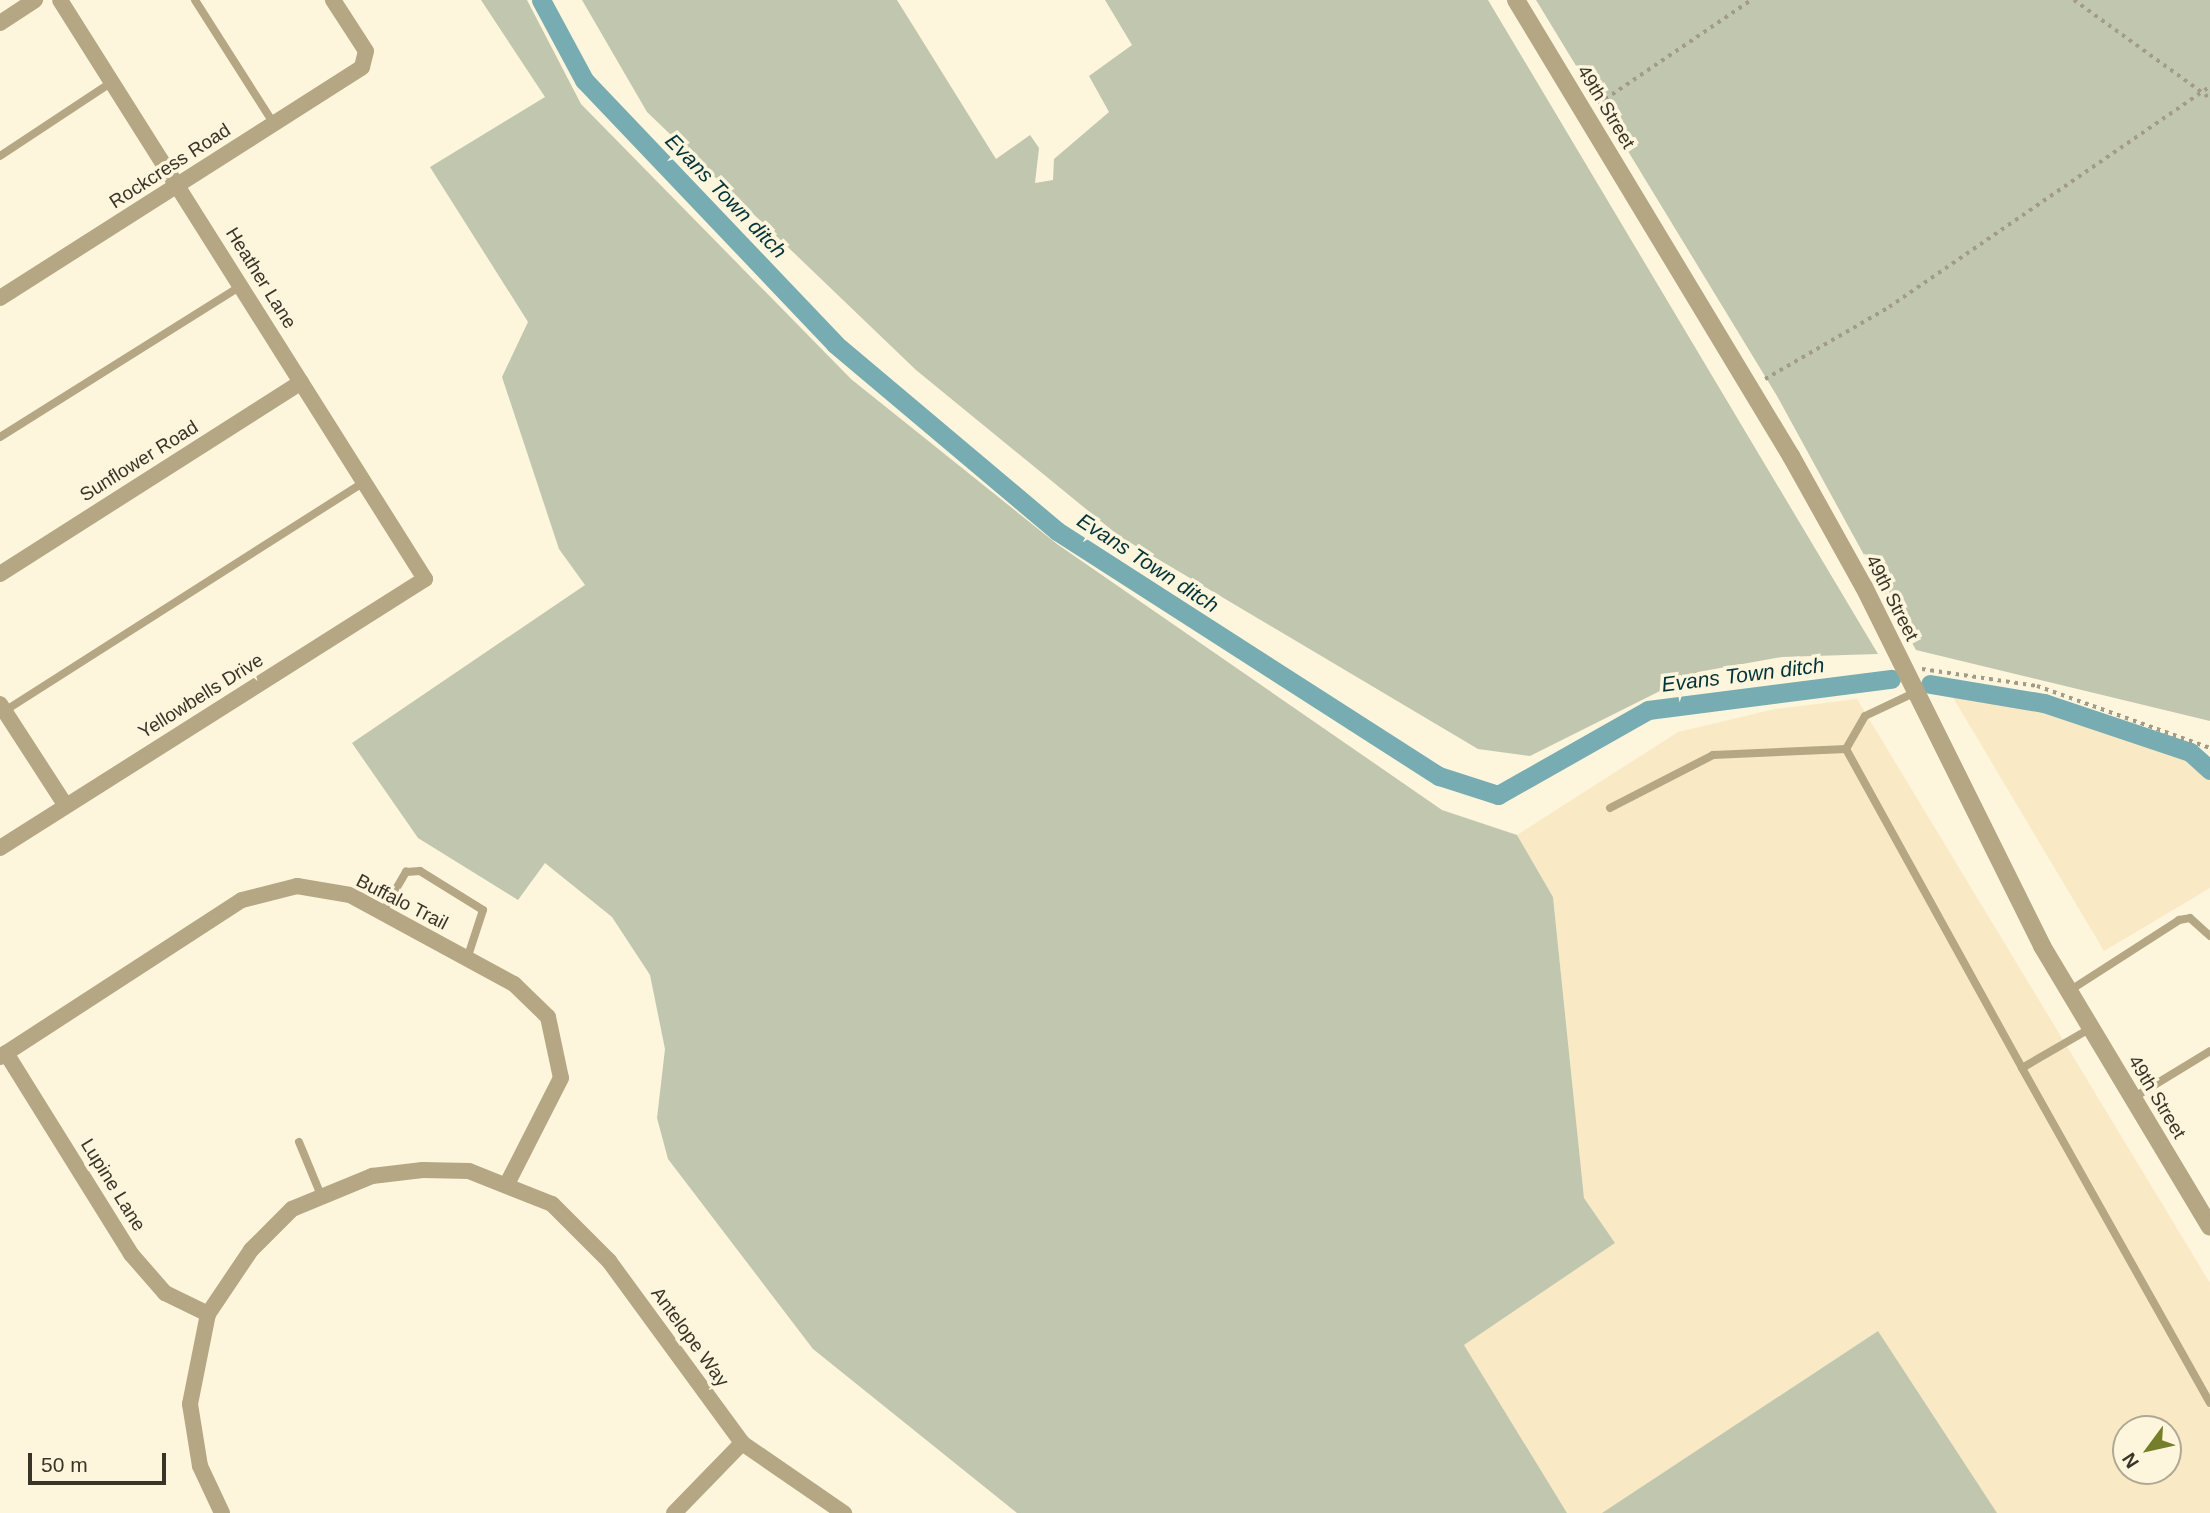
<!DOCTYPE html>
<html>
<head>
<meta charset="utf-8">
<style>
	body { margin:0 }
	#map { position:relative; width:2210px; height:1513px; overflow:hidden; background:#fef5dd; font-family:Helvetica,sans-serif }
	div>[style] { position:absolute }
	[style*='--x'] { left:calc(var(--x)*1px); top:calc(var(--y)*1px); width:calc(var(--w)*1px); rotate:calc(var(--a)*1deg) }
	.built>* { inset:0; background:#f9eac5 }
	.green>* { inset:0; background:#c0c7ae }
	.canal>* { height:19px; margin:-9.5px; padding:0 9.5px; transform-origin:9.5px; border-radius:9.5px; background:#77acb2 }
	.path>* { height:3.5px; margin-top:-1.75px; transform-origin:0; background:repeating-linear-gradient(90deg,#a29b89 0 3.5px,transparent 0 8.5px) }
	.service>* { height:8px; margin:-4px; padding:0 4px; transform-origin:4px; border-radius:4px; background:#b5a783 }
	.minor>* { height:16px; margin:-8px; padding:0 8px; transform-origin:8px; border-radius:8px; background:#b5a783 }
	.tertiary>* { height:18px; margin:-9px; padding:0 9px; transform-origin:9px; border-radius:9px; background:#b5a783 }
	span { translate:-50% -50%; white-space:nowrap; text-align:center; line-height:1.15; -webkit-text-stroke:7px #fef5dd; paint-order:stroke }
	.street-label { font-size:19px; color:#383428 }
	.water-label { font-size:21px; color:#00343a; font-style:italic }
	.north { position:absolute; left:2112px; top:1415px; width:70px; height:70px; box-sizing:border-box; background:#fef5dd; border:2px solid #afa895; border-radius:50%; rotate:237deg; font-size:19px; font-weight:700; line-height:28px; text-align:center; color:#383428 }
	.north::after { content:''; display:block; margin:auto; width:24px; height:32px; background:#757f2b; clip-path:polygon(50% 0,100% 100%,50% 72%,0 100%) }
	.scale { position:absolute; left:28px; top:1453px; width:138px; height:32px; box-sizing:border-box; border:4px solid #383428; border-top:0; padding-left:9px; font-size:21px; line-height:24px; white-space:nowrap; color:#383428; -webkit-text-stroke:5px #fef5dd; paint-order:stroke }
</style>
</head>
<body>
<div id="map">
	<div class="built">
		<i style="clip-path:polygon(1952px 696px,2044px 710px,2189px 756px,2210px 778px,2210px 888px,2104px 951px)"></i>
		<i style="clip-path:polygon(evenodd,1857px 699px,2210px 1283px,2210px 1513px,1997px 1513px,1878px 1331px,1602px 1513px,1567px 1513px,1464px 1345px,1615px 1243px,1584px 1198px,1553px 897px,1517px 835px,1678px 732px,1775px 709px,1857px 699px,2126px 1429px,2168px 1429px,2168px 1471px,2126px 1471px,2126px 1429px)"></i>
	</div>
	<div class="green">
		<i style="clip-path:polygon(481px 0,527px 0,581px 104px,851px 379px,1057px 544px,1442px 810px,1517px 835px,1553px 897px,1584px 1198px,1615px 1243px,1464px 1345px,1567px 1513px,1017px 1513px,813px 1349px,668px 1159px,657px 1118px,665px 1049px,650px 975px,612px 917px,545px 863px,518px 900px,418px 838px,352px 743px,585px 585px,559px 549px,502px 377px,528px 322px,430px 167px,545px 97px)"></i>
		<i style="clip-path:polygon(582px 0,897px 0,996px 159px,1030px 135px,1039px 148px,1035px 183px,1053px 180px,1054px 159px,1109px 112px,1089px 76px,1132px 45px,1105px 0,1488px 0,1878px 654px,1782px 657px,1698px 672px,1530px 756px,1478px 749px,1119px 536px,916px 370px,647px 112px)"></i>
		<i style="clip-path:polygon(1536px 0,2210px 0,2210px 721px,1916px 650px,1777px 396px)"></i>
		<i style="clip-path:polygon(1878px 1331px,1997px 1513px,1602px 1513px)"></i>
	</div>
	<div class="canal">
		<i style="--x:541;--y:0;--w:91;--a:61.7"></i>
		<i style="--x:584;--y:80;--w:364;--a:46.4"></i>
		<i style="--x:835;--y:344;--w:290;--a:40.1"></i>
		<i style="--x:1057;--y:531;--w:454;--a:32.7"></i>
		<i style="--x:1439;--y:776;--w:62;--a:17.9"></i>
		<i style="--x:1498;--y:795;--w:172;--a:-29.5"></i>
		<i style="--x:1648;--y:710;--w:245;--a:-7.3"></i>
		<i style="--x:1930;--y:684;--w:116;--a:9.5"></i>
		<i style="--x:2044;--y:703;--w:154;--a:18.6"></i>
		<i style="--x:2190;--y:752;--w:27;--a:42"></i>
	</div>
	<div class="path">
		<i style="--x:2074;--y:0;--w:168;--a:35.8"></i>
		<i style="--x:1598;--y:104;--w:185;--a:-34.2"></i>
		<i style="--x:1765;--y:379;--w:143;--a:-30.1"></i>
		<i style="--x:1889;--y:307;--w:390;--a:-34.5"></i>
		<i style="--x:1922;--y:669;--w:116;--a:8.4"></i>
		<i style="--x:2037;--y:686;--w:184;--a:19.7"></i>
	</div>
	<div class="service">
		<i style="--x:195;--y:0;--w:147;--a:57.5"></i>
		<i style="--x:0;--y:156;--w:134;--a:-33.5"></i>
		<i style="--x:0;--y:437;--w:284;--a:-32.1"></i>
		<i style="--x:3;--y:712;--w:428;--a:-32.5"></i>
		<i style="--x:1846;--y:749;--w:38;--a:-60"></i>
		<i style="--x:1865;--y:716;--w:56;--a:-25.2"></i>
		<i style="--x:1610;--y:808;--w:116;--a:-27.2"></i>
		<i style="--x:1713;--y:755;--w:133;--a:-2.6"></i>
		<i style="--x:1846;--y:749;--w:364;--a:61.1"></i>
		<i style="--x:2022;--y:1068;--w:80;--a:-30.1"></i>
		<i style="--x:382;--y:913;--w:48;--a:-59.7"></i>
		<i style="--x:406;--y:872;--w:14;--a:-4"></i>
		<i style="--x:420;--y:871;--w:74;--a:31.8"></i>
		<i style="--x:483;--y:910;--w:52;--a:108.1"></i>
		<i style="--x:2069;--y:991;--w:131;--a:-32.8"></i>
		<i style="--x:2179;--y:920;--w:11;--a:-10"></i>
		<i style="--x:2190;--y:918;--w:27;--a:42"></i>
		<i style="--x:2022;--y:1068;--w:384;--a:60.7"></i>
		<i style="--x:2133;--y:1098;--w:90;--a:-31.4"></i>
		<i style="--x:299;--y:1142;--w:55;--a:67.6"></i>
	</div>
	<div class="minor">
		<i style="--x:0;--y:23;--w:42;--a:-33.3"></i>
		<i style="--x:0;--y:298;--w:429;--a:-32.5"></i>
		<i style="--x:362;--y:67;--w:16;--a:-76"></i>
		<i style="--x:366;--y:51;--w:61;--a:-122.9"></i>
		<i style="--x:0;--y:574;--w:357;--a:-32.5"></i>
		<i style="--x:0;--y:704;--w:121;--a:57.1"></i>
		<i style="--x:0;--y:848;--w:503;--a:-32.33"></i>
		<i style="--x:425;--y:579;--w:684;--a:-122.23"></i>
		<i style="--x:6;--y:1053;--w:237;--a:58.1"></i>
		<i style="--x:131;--y:1254;--w:52;--a:48.9"></i>
		<i style="--x:165;--y:1293;--w:48;--a:26"></i>
		<i style="--x:0;--y:1057;--w:288;--a:-33"></i>
		<i style="--x:242;--y:900;--w:57;--a:-14.3"></i>
		<i style="--x:297;--y:886;--w:54;--a:9.6"></i>
		<i style="--x:350;--y:895;--w:187;--a:28.5"></i>
		<i style="--x:514;--y:984;--w:47;--a:44.1"></i>
		<i style="--x:548;--y:1017;--w:62;--a:78"></i>
		<i style="--x:561;--y:1078;--w:117;--a:117"></i>
		<i style="--x:222;--y:1513;--w:52;--a:-115.1"></i>
		<i style="--x:200;--y:1466;--w:63;--a:-99.2"></i>
		<i style="--x:190;--y:1404;--w:92;--a:-78.7"></i>
		<i style="--x:208;--y:1314;--w:77;--a:-56.1"></i>
		<i style="--x:251;--y:1250;--w:58;--a:-45"></i>
		<i style="--x:292;--y:1209;--w:87;--a:-22.4"></i>
		<i style="--x:372;--y:1176;--w:51;--a:-6.7"></i>
		<i style="--x:423;--y:1170;--w:46;--a:1.2"></i>
		<i style="--x:469;--y:1171;--w:89;--a:21.7"></i>
		<i style="--x:552;--y:1204;--w:81;--a:45"></i>
		<i style="--x:609;--y:1261;--w:225;--a:53.8"></i>
		<i style="--x:742;--y:1443;--w:124;--a:34.5"></i>
		<i style="--x:674;--y:1513;--w:98;--a:-45.8"></i>
	</div>
	<div class="tertiary">
		<i style="--x:1516;--y:0;--w:533;--a:58.91"></i>
		<i style="--x:1791;--y:456;--w:150;--a:60.9"></i>
		<i style="--x:1864;--y:587;--w:401;--a:63.6"></i>
		<i style="--x:2042;--y:946;--w:327;--a:59.1"></i>
	</div>
	<div class="street-label">
		<span style="left:1606px;top:107px;rotate:59deg">49th Street</span>
		<span style="left:170px;top:166px;rotate:-33deg">Rockcress Road</span>
		<span style="left:261px;top:278px;rotate:58deg">Heather Lane</span>
		<span style="left:139px;top:461px;rotate:-32deg">Sunflower Road</span>
		<span style="left:1892px;top:598px;rotate:63deg">49th Street</span>
		<span style="left:201px;top:696px;rotate:-32deg">Yellowbells Drive</span>
		<span style="left:402px;top:902px;rotate:27deg">Buffalo Trail</span>
		<span style="left:2157px;top:1097px;rotate:59deg">49th Street</span>
		<span style="left:113px;top:1185px;rotate:58deg">Lupine Lane</span>
		<span style="left:690px;top:1337px;rotate:54deg">Antelope Way</span>
	</div>
	<div class="water-label">
		<span style="left:726px;top:196px;rotate:46deg">Evans Town ditch</span>
		<span style="left:1148px;top:563px;rotate:33deg">Evans Town ditch</span>
		<span style="left:1743px;top:675px;rotate:-7deg">Evans Town ditch</span>
	</div>
	<div class="north">N</div>
	<div class="scale">50 m</div>
</div>
</body>
</html>
